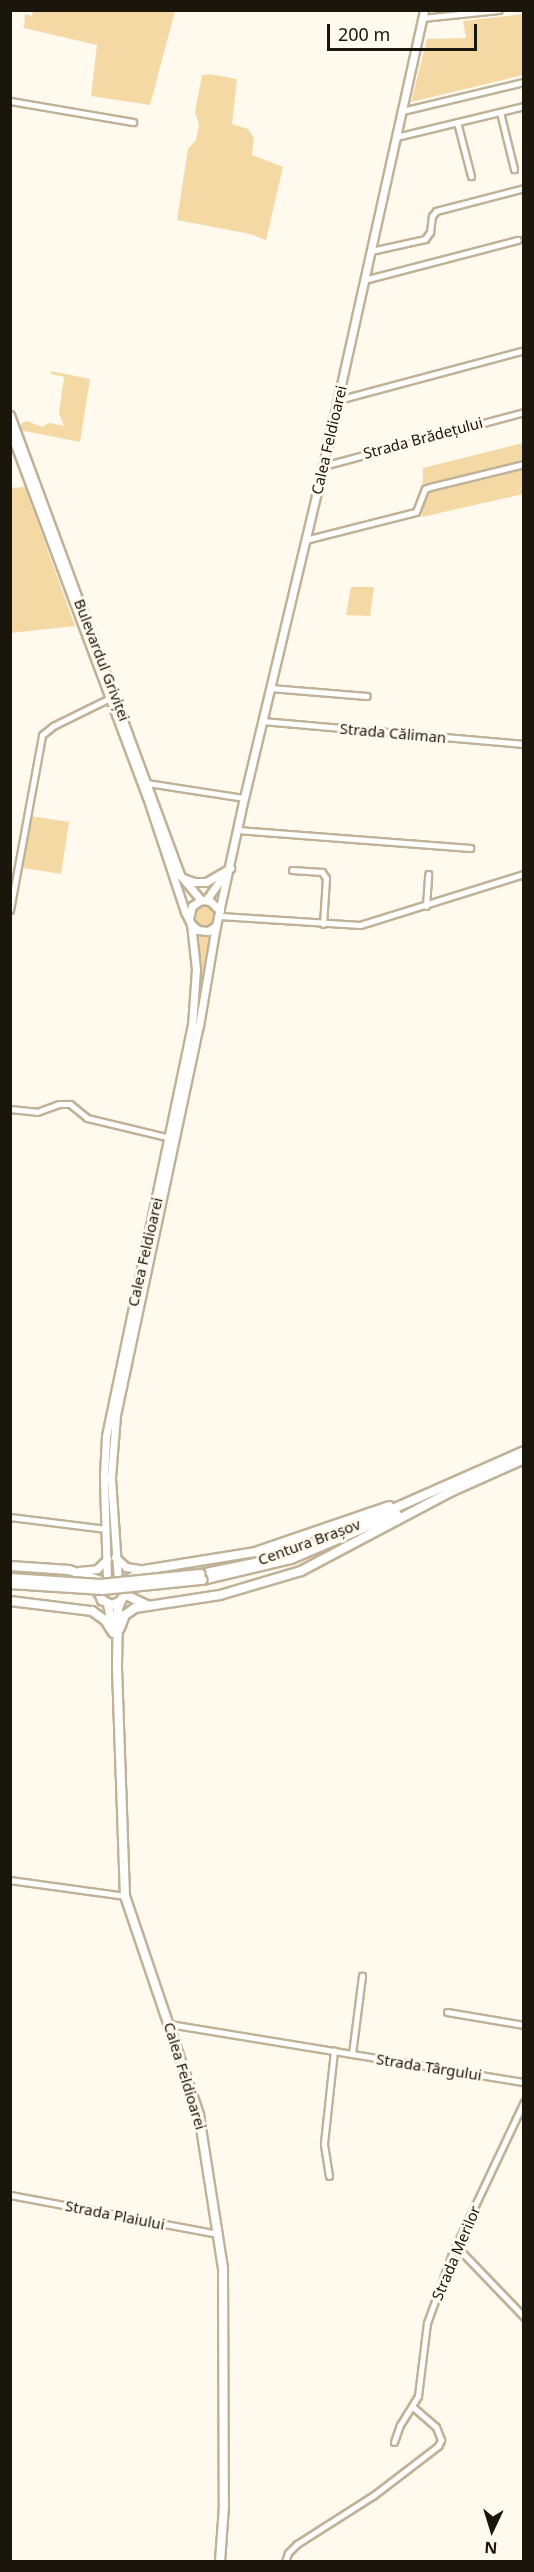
<!DOCTYPE html>
<html>
<head>
<meta charset="utf-8">
<style>
	body { margin:0 }
	#map { position:relative; width:534px; height:2572px; overflow:hidden; background:#fff9ee; font-family:"Noto Sans",sans-serif }
	div>[style] { position:absolute }
	[style*='--x'] { left:calc(var(--x)*1px); top:calc(var(--y)*1px); width:calc(var(--w)*1px); rotate:calc(var(--a)*1deg) }
	.green>* { inset:0; background:#f5d9a4 }
	.round { border-radius:50% }
	.roads { filter:drop-shadow(2px 0 #c0b297) drop-shadow(-2px 0 #c0b297) drop-shadow(0 2px #c0b297) drop-shadow(0 -2px #c0b297) }
	.minor>* { height:5px; margin:-2.5px; padding:0 2.5px; transform-origin:2.5px; border-radius:2.5px; background:#fff }
	.major>* { height:7px; margin:-3.5px; padding:0 3.5px; transform-origin:3.5px; border-radius:3.5px; background:#fff }
	.highway>* { height:8px; margin:-4px; padding:0 4px; transform-origin:4px; border-radius:4px; background:#fff }
	.bridges { filter:drop-shadow(2px 0 #c0b297) drop-shadow(-2px 0 #c0b297) drop-shadow(0 2px #c0b297) drop-shadow(0 -2px #c0b297) }
	.highway-bridge>* { height:8px; margin:-4px; padding:0 4px; transform-origin:4px; border-radius:4px; background:#fff }
	span { translate:-50% -50%; white-space:nowrap; text-align:center; line-height:1.15; -webkit-text-stroke:6px #fff9ee; paint-order:stroke }
	.street-label { font-size:15px; color:#1b160c }
	.frame { position:absolute; inset:0; border:12px solid #1b160c; pointer-events:none }
	.north { position:absolute; left:462px; top:2500px; width:60px; height:60px; -webkit-text-stroke:4px #fff9ee; paint-order:stroke; rotate:184deg; font-size:16px; font-weight:700; line-height:24px; text-align:center; color:#1b160c }
	.north::after { content:''; display:block; margin:auto; width:21px; height:27px; background:#1b160c; clip-path:polygon(50% 0,100% 100%,50% 72%,0 100%) }
	.scale { position:absolute; left:327px; top:24px; width:150px; height:27px; box-sizing:border-box; border:3px solid #1b160c; border-top:0; padding-left:8px; font-size:18px; line-height:21px; white-space:nowrap; color:#1b160c; -webkit-text-stroke:4px #fff9ee; paint-order:stroke }
</style>
</head>
<body>
<div id="map">
	<div class="green">
		<i style="clip-path:polygon(33px 11px,175px 11px,150px 105px,91px 96px,97px 45px,24px 28px,25px 14px,32px 16px)"></i>
		<i style="clip-path:polygon(523px 14px,523px 75px,411px 102px,427px 39px,466px 38px,463px 21px)"></i>
		<i style="clip-path:polygon(210px 74px,237px 79px,232px 124px,248px 129px,254px 138px,252px 155px,283px 167px,266px 240px,250px 234px,177px 220px,188px 149px,196px 140px,199px 125px,195px 112px,202px 75px)"></i>
		<i style="clip-path:polygon(50px 371px,90px 379px,80px 442px,19px 430px,22px 423px,27px 421px,42px 427px,49px 423px,64px 426px,59px 413px,64px 377px,51px 374px)"></i>
		<i style="clip-path:polygon(523px 443px,523px 494px,422px 517px,423px 468px)"></i>
		<i style="clip-path:polygon(25px 487px,75px 626px,11px 633px,11px 488px)"></i>
		<i style="clip-path:polygon(351px 587px,374px 587px,370px 616px,346px 615px)"></i>
		<i style="clip-path:polygon(31px 816px,69px 822px,61px 874px,23px 868px)"></i>
		<i class="round" style="left:192px;top:906px;width:22px;height:22px"></i>
		<i style="clip-path:polygon(214px 931px,201px 991px,196px 933px,205px 935px)"></i>
	</div>
	<div class="roads">
		<div class="minor">
			<i style="--x:422;--y:18;--w:77;--a:-5.9"></i>
			<i style="--x:10;--y:101;--w:125;--a:9.7"></i>
			<i style="--x:402;--y:111;--w:125;--a:-13.4"></i>
			<i style="--x:500;--y:112;--w:59;--a:76.2"></i>
			<i style="--x:457;--y:122;--w:56;--a:75.5"></i>
			<i style="--x:396;--y:137;--w:132;--a:-13.6"></i>
			<i style="--x:371;--y:251;--w:55;--a:-12.5"></i>
			<i style="--x:425;--y:239;--w:9;--a:-54"></i>
			<i style="--x:430;--y:232;--w:16;--a:-83"></i>
			<i style="--x:432;--y:216;--w:6;--a:-51"></i>
			<i style="--x:436;--y:211;--w:91;--a:-14.6"></i>
			<i style="--x:364;--y:280;--w:159;--a:-14.6"></i>
			<i style="--x:338;--y:400;--w:193;--a:-15"></i>
			<i style="--x:323;--y:466;--w:208;--a:-15"></i>
			<i style="--x:305;--y:540;--w:114;--a:-14.2"></i>
			<i style="--x:416;--y:512;--w:25;--a:-69"></i>
			<i style="--x:425;--y:489;--w:5;--a:-22"></i>
			<i style="--x:430;--y:487;--w:97;--a:-13.7"></i>
			<i style="--x:270;--y:688;--w:97;--a:4.7"></i>
			<i style="--x:262;--y:721;--w:263;--a:5"></i>
			<i style="--x:147;--y:783;--w:98;--a:8.8"></i>
			<i style="--x:237;--y:830;--w:234;--a:4.4"></i>
			<i style="--x:292;--y:870;--w:30;--a:4"></i>
			<i style="--x:322;--y:872;--w:7;--a:56"></i>
			<i style="--x:326;--y:878;--w:46;--a:93.7"></i>
			<i style="--x:426;--y:906;--w:32;--a:-86"></i>
			<i style="--x:10;--y:910;--w:178;--a:-79.6"></i>
			<i style="--x:42;--y:735;--w:14;--a:-39"></i>
			<i style="--x:53;--y:726;--w:64;--a:-26.2"></i>
			<i style="--x:220;--y:916;--w:140;--a:3.7"></i>
			<i style="--x:360;--y:925;--w:172;--a:-17.3"></i>
			<i style="--x:10;--y:1109;--w:27;--a:6"></i>
			<i style="--x:37;--y:1112;--w:23;--a:-20"></i>
			<i style="--x:59;--y:1104;--w:11;--a:0"></i>
			<i style="--x:70;--y:1104;--w:22;--a:39"></i>
			<i style="--x:87;--y:1118;--w:85;--a:13.5"></i>
			<i style="--x:10;--y:1517;--w:97;--a:7.1"></i>
			<i style="--x:10;--y:1880;--w:116;--a:7.9"></i>
			<i style="--x:447;--y:2012;--w:78;--a:9.6"></i>
			<i style="--x:169;--y:2024;--w:360;--a:9.3"></i>
			<i style="--x:352;--y:2054;--w:79;--a:-82.7"></i>
			<i style="--x:329;--y:2176;--w:33;--a:-99"></i>
			<i style="--x:324;--y:2143;--w:93;--a:-83.8"></i>
			<i style="--x:10;--y:2195;--w:212;--a:10.6"></i>
			<i style="--x:456;--y:2246;--w:98;--a:46.2"></i>
			<i style="--x:394;--y:2442;--w:18;--a:-71"></i>
			<i style="--x:400;--y:2425;--w:34;--a:-58"></i>
			<i style="--x:418;--y:2396;--w:74;--a:-83"></i>
			<i style="--x:427;--y:2323;--w:73;--a:-70.1"></i>
			<i style="--x:452;--y:2254;--w:168;--a:-64.7"></i>
			<i style="--x:285;--y:2562;--w:9;--a:-72"></i>
			<i style="--x:288;--y:2553;--w:13;--a:-45"></i>
			<i style="--x:297;--y:2544;--w:91;--a:-32.5"></i>
			<i style="--x:374;--y:2495;--w:81;--a:-37.4"></i>
			<i style="--x:438;--y:2446;--w:7;--a:-63"></i>
			<i style="--x:441;--y:2440;--w:14;--a:-111"></i>
			<i style="--x:436;--y:2427;--w:30;--a:-139"></i>
		</div>
		<div class="major">
			<i style="--x:10;--y:415;--w:490;--a:69.7"></i>
			<i style="--x:180;--y:875;--w:33;--a:50"></i>
			<i style="--x:10;--y:431;--w:391;--a:69.5"></i>
			<i style="--x:147;--y:797;--w:121;--a:71.7"></i>
			<i style="--x:185;--y:912;--w:13;--a:63"></i>
			<i style="--x:191;--y:924;--w:9;--a:41"></i>
			<i style="--x:198;--y:930;--w:10;--a:6"></i>
			<i style="--x:208;--y:931;--w:9;--a:-32"></i>
			<i style="--x:183;--y:878;--w:12;--a:20"></i>
			<i style="--x:194;--y:882;--w:12;--a:0"></i>
			<i style="--x:206;--y:882;--w:28;--a:-30"></i>
			<i style="--x:206;--y:900;--w:31;--a:-54"></i>
			<i style="--x:189;--y:918;--w:12;--a:-76"></i>
			<i style="--x:192;--y:906;--w:11;--a:-34"></i>
			<i style="--x:201;--y:900;--w:9;--a:6"></i>
			<i style="--x:210;--y:901;--w:14;--a:45"></i>
			<i style="--x:115;--y:1557;--w:15;--a:42"></i>
			<i style="--x:126;--y:1567;--w:18;--a:9"></i>
			<i style="--x:79;--y:1571;--w:18;--a:-6"></i>
			<i style="--x:97;--y:1569;--w:14;--a:-45"></i>
			<i style="--x:107;--y:1580;--w:104;--a:-91.7"></i>
			<i style="--x:104;--y:1476;--w:40;--a:-87.1"></i>
			<i style="--x:106;--y:1436;--w:419;--a:-78.2"></i>
			<i style="--x:192;--y:1026;--w:57;--a:-86"></i>
			<i style="--x:196;--y:969;--w:45;--a:-96.3"></i>
			<i style="--x:118;--y:1581;--w:104;--a:-93.9"></i>
			<i style="--x:111;--y:1477;--w:62;--a:-85.4"></i>
			<i style="--x:116;--y:1415;--w:398;--a:-78"></i>
			<i style="--x:199;--y:1026;--w:101;--a:-80.4"></i>
			<i style="--x:216;--y:926;--w:131;--a:-77.7"></i>
			<i style="--x:244;--y:798;--w:341;--a:-76.6"></i>
			<i style="--x:323;--y:466;--w:467;--a:-77.5"></i>
		</div>
		<div class="highway">
			<i style="--x:448;--y:1493;--w:83;--a:-24.1"></i>
			<i style="--x:10;--y:1566;--w:59;--a:3.9"></i>
			<i style="--x:69;--y:1570;--w:37;--a:19"></i>
			<i style="--x:201;--y:1574;--w:60;--a:-11.5"></i>
			<i style="--x:260;--y:1562;--w:61;--a:-19"></i>
			<i style="--x:318;--y:1542;--w:225;--a:-23.8"></i>
			<i style="--x:202;--y:1580;--w:91;--a:-13.3"></i>
			<i style="--x:291;--y:1559;--w:115;--a:-23"></i>
			<i style="--x:124;--y:1582;--w:23;--a:-31"></i>
			<i style="--x:144;--y:1570;--w:112;--a:-9.2"></i>
			<i style="--x:255;--y:1552;--w:142;--a:-18.9"></i>
			<i style="--x:121;--y:1583;--w:11;--a:75"></i>
			<i style="--x:124;--y:1594;--w:15;--a:113"></i>
			<i style="--x:118;--y:1608;--w:60;--a:91"></i>
			<i style="--x:117;--y:1668;--w:228;--a:88"></i>
			<i style="--x:125;--y:1896;--w:231;--a:71.3"></i>
			<i style="--x:199;--y:2115;--w:156;--a:81.1"></i>
			<i style="--x:223;--y:2269;--w:237;--a:89.8"></i>
			<i style="--x:224;--y:2506;--w:56;--a:94.1"></i>
			<i style="--x:102;--y:1585;--w:9;--a:111"></i>
			<i style="--x:99;--y:1593;--w:8;--a:67"></i>
			<i style="--x:102;--y:1600;--w:11;--a:27"></i>
			<i style="--x:112;--y:1605;--w:10;--a:-24"></i>
			<i style="--x:124;--y:1594;--w:25;--a:26"></i>
			<i style="--x:10;--y:1601;--w:83;--a:7"></i>
			<i style="--x:92;--y:1611;--w:16;--a:35"></i>
			<i style="--x:105;--y:1620;--w:15;--a:58"></i>
			<i style="--x:108;--y:1604;--w:25;--a:79"></i>
			<i style="--x:120;--y:1628;--w:14;--a:-69"></i>
			<i style="--x:125;--y:1615;--w:12;--a:-35"></i>
			<i style="--x:135;--y:1608;--w:86;--a:-8.7"></i>
			<i style="--x:220;--y:1595;--w:84;--a:-16.5"></i>
			<i style="--x:301;--y:1571;--w:171;--a:-27.9"></i>
		</div>
	</div>
	<div class="bridges">
		<div class="highway-bridge">
			<i style="--x:10;--y:1578;--w:90;--a:3.8"></i>
			<i style="--x:100;--y:1584;--w:101;--a:-5.7"></i>
			<i style="--x:10;--y:1584;--w:93;--a:3.7"></i>
			<i style="--x:103;--y:1590;--w:100;--a:-5.8"></i>
		</div>
	</div>
	<div class="street-label">
		<span style="left:423px;top:438px;rotate:-15deg">Strada Brădețului</span>
		<span style="left:329px;top:440px;rotate:-77deg">Calea Feldioarei</span>
		<span style="left:102px;top:660px;rotate:69deg">Bulevardul Griviței</span>
		<span style="left:393px;top:733px;rotate:5deg">Strada Căliman</span>
		<span style="left:145px;top:1252px;rotate:-77deg">Calea Feldioarei</span>
		<span style="left:309px;top:1542px;rotate:-20deg">Centura Brașov</span>
		<span style="left:429px;top:2067px;rotate:9deg">Strada Târgului</span>
		<span style="left:185px;top:2076px;rotate:73deg">Calea Feldioarei</span>
		<span style="left:115px;top:2215px;rotate:11deg">Strada Plaiului</span>
		<span style="left:456px;top:2253px;rotate:-67deg">Strada Merilor</span>
	</div>
	<div class="frame"></div>
	<div class="north">N</div>
	<div class="scale">200 m</div>
</div>
</body>
</html>
